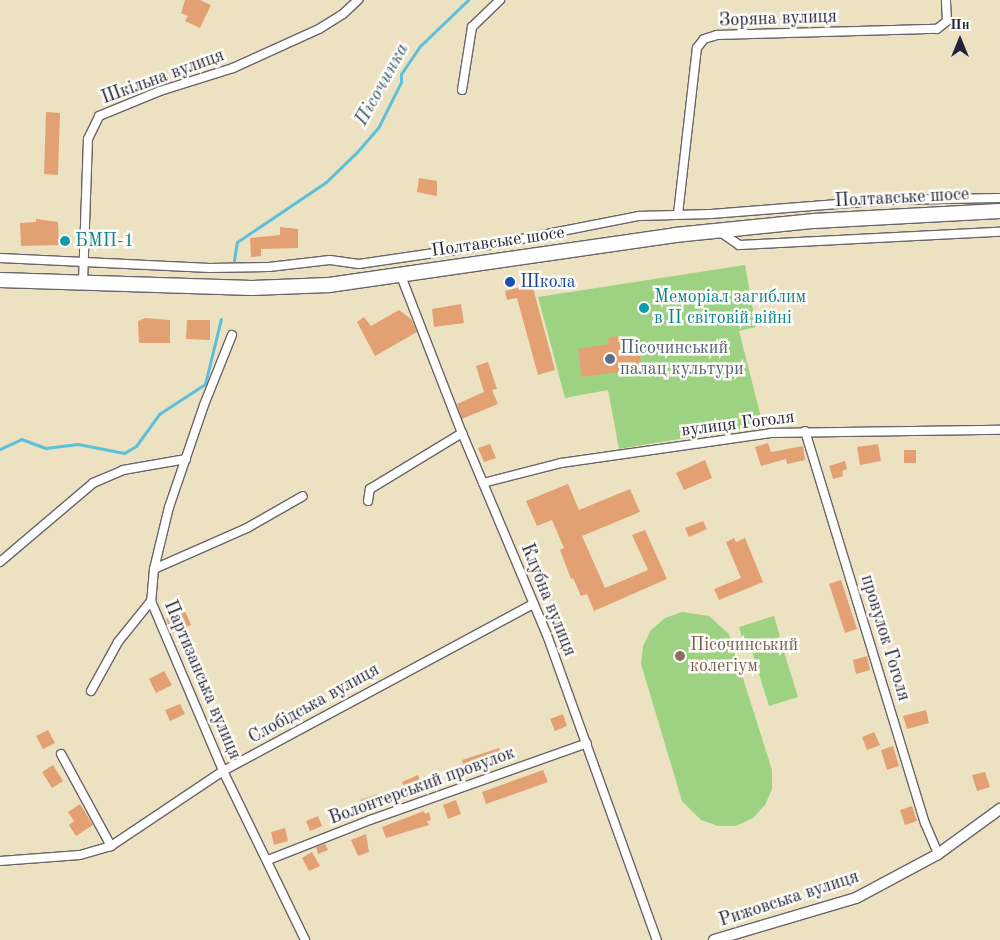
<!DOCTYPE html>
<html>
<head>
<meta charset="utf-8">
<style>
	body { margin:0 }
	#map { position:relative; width:1000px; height:940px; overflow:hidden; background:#ece2c2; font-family:"Old Standard TT",serif }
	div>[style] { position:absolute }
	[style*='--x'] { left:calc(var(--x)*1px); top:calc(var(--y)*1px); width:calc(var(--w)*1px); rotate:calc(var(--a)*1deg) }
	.green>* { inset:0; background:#9dd283 }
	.stream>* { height:3px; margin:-1.5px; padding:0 1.5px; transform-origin:1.5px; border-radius:1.5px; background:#5bc0d9 }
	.building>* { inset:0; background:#e3a073 }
	.roads { filter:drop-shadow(1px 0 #69656a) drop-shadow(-1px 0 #69656a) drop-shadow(0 1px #69656a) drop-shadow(0 -1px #69656a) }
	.minor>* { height:8px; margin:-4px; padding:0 4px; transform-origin:4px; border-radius:4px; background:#fff }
	.tertiary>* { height:10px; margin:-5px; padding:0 5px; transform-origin:5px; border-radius:5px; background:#fff }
	.trunk>* { height:14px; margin:-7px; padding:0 7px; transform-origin:7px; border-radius:7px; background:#fff }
	.dots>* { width:14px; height:14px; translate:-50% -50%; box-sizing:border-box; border:2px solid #fdfcf7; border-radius:50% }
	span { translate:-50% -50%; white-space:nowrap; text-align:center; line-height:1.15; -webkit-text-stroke:5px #fdfcf7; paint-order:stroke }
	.street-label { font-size:18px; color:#22223b }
	.culture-label { font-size:18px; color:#0d838f }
	.left { translate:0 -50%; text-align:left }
	.transit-label { font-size:18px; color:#164399 }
	.service-label { font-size:18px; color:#4e5e75 }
	.education-label { font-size:18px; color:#785e54 }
	.water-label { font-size:19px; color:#365972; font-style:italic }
	.north { position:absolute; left:935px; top:15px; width:50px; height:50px; -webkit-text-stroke:4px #fdfcf7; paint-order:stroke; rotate:0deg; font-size:14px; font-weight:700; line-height:20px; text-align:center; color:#22223b }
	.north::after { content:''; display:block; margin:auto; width:18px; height:22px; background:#22223b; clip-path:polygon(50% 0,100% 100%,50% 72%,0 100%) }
</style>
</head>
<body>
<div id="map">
	<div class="green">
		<i style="clip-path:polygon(745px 265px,756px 327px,739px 331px,763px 425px,619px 449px,608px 390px,565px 398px,538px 297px)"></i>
		<i style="clip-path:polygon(682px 612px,709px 616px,729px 634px,772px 770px,772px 789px,765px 805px,753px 818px,736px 826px,718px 826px,701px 820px,682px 801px,641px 664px,643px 646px,651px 630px,665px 618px)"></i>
		<i style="clip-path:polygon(774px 616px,780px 637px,745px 648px,739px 627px)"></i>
		<i style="clip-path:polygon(780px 639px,798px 697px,769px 706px,751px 648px)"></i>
	</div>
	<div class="stream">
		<i style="--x:234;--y:260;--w:18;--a:-81"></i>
		<i style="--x:237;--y:242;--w:107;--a:-34"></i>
		<i style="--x:326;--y:182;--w:43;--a:-44.1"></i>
		<i style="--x:357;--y:152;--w:32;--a:-49"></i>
		<i style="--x:378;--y:128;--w:51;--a:-63.4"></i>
		<i style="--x:401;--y:82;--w:8;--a:-90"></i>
		<i style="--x:401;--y:74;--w:32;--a:-56"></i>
		<i style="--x:419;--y:47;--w:68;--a:-43.8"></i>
		<i style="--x:0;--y:449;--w:23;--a:-25"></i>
		<i style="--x:21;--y:439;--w:27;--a:20"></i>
		<i style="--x:46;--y:448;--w:32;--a:-7"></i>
		<i style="--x:78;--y:444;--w:47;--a:11.1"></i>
		<i style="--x:124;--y:453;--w:14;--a:-30"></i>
		<i style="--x:136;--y:446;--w:39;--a:-54"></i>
		<i style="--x:159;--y:414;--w:55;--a:-33.1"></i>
		<i style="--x:205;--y:384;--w:67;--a:-76.2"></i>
	</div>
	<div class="building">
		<i style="clip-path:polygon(185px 0,200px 0,211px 5px,200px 28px,185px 21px,188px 16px,181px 13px)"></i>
		<i style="clip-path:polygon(46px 112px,60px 113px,58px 175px,44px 174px)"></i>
		<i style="clip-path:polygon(419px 178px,437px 181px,437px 196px,417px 192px)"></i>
		<i style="clip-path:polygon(36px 219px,58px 222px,59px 245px,21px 246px,20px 223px,36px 222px)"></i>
		<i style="clip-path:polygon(280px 227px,298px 229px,298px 248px,261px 249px,261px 256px,251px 257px,250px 238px,280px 235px)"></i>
		<i style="clip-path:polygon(532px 284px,555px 370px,538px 375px,517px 298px,507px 300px,505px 291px)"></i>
		<i style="clip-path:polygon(461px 304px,464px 323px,434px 327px,432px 309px)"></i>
		<i style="clip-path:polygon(399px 310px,411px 319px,417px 332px,375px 356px,357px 322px,364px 317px,371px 326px)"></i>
		<i style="clip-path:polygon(145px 318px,170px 320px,170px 343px,139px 343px,138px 321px)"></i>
		<i style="clip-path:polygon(187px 320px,210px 320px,210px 340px,186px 339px)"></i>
		<i style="clip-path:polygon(619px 336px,620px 343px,638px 340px,642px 369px,582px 377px,578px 349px,609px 344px,608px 338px)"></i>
		<i style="clip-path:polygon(488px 362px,497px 389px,492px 390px,498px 404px,462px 419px,457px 404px,484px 392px,476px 366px)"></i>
		<i style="clip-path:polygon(768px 443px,771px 452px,803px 446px,805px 460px,787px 464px,786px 459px,761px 466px,755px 447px)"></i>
		<i style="clip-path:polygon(490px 444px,496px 458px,484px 462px,478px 448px)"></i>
		<i style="clip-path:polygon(878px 444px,881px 461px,860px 465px,857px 447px)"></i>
		<i style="clip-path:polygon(904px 450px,916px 450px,916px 463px,904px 463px)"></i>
		<i style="clip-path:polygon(705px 460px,712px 478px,684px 490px,676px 473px)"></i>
		<i style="clip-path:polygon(845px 461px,847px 469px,842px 471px,843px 476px,833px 479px,829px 466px)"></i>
		<i style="clip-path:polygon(568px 484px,579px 510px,630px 489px,640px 512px,582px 536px,605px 588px,648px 570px,632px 535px,645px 530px,667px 579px,594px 611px,587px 594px,581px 596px,573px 578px,571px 579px,560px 550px,564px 548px,552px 520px,537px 526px,526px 501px)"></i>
		<i style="clip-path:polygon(703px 521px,707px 529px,689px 537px,685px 528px)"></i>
		<i style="clip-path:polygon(734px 538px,736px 542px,745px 538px,763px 582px,719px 600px,714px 589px,741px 578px,726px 542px)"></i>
		<i style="clip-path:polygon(841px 580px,857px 629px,845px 633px,829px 584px)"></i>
		<i style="clip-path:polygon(185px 611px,191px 625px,172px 633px,166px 619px)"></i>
		<i style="clip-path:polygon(867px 656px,870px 670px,856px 674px,853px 660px)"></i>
		<i style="clip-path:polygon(164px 671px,172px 685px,156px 693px,149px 679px)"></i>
		<i style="clip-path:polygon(180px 704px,185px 714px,170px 721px,165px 710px)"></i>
		<i style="clip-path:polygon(926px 710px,929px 723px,907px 729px,903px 716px)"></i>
		<i style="clip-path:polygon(563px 714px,567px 726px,555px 731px,550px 719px)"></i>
		<i style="clip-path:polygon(48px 730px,55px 743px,43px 749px,36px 736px)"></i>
		<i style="clip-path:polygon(874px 732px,880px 745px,867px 750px,862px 737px)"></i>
		<i style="clip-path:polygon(893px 746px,899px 766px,887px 770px,881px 750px)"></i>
		<i style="clip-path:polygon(499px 748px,504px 762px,493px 765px,491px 762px,466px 771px,462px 760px)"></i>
		<i style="clip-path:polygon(53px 765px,63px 781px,52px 788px,42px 772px)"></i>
		<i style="clip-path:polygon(543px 770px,548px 782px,486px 804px,482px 792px)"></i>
		<i style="clip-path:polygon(985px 772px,990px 787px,977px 791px,972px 775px)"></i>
		<i style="clip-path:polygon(418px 775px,422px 786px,406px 792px,402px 782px)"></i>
		<i style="clip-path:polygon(377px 794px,381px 804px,364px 811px,360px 800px)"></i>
		<i style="clip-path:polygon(456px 800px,461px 814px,448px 819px,443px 805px)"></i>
		<i style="clip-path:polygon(80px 804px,93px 825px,76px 836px,69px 825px,74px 821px,68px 812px)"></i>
		<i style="clip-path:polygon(912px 806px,917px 821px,905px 825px,900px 810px)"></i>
		<i style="clip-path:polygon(424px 811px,425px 814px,429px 812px,431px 820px,427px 821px,429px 825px,386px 838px,382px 827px)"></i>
		<i style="clip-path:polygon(318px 816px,322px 826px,310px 831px,306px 821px)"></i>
		<i style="clip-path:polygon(285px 828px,288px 841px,274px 845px,271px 832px)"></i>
		<i style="clip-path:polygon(366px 834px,369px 852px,358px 856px,351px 840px)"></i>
		<i style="clip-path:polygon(325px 844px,328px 850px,318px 854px,316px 847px)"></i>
		<i style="clip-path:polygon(312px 852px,320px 866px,309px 871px,302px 858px)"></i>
	</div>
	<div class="roads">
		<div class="minor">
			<i style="--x:462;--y:90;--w:64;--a:-81"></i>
			<i style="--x:472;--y:27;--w:39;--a:-44"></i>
			<i style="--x:678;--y:214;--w:167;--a:-83.5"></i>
			<i style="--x:697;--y:48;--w:11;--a:-52"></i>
			<i style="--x:704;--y:39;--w:14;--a:-17"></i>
			<i style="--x:717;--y:35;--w:220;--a:-1.6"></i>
			<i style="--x:937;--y:29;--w:13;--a:-39"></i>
			<i style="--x:947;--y:21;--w:21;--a:-93"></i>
			<i style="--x:720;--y:232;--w:23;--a:34"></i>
			<i style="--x:739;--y:245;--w:261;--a:-2.9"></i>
			<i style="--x:0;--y:258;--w:210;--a:2.7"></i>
			<i style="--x:210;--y:268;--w:59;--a:-1"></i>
			<i style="--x:269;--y:267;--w:61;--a:-6.5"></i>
			<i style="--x:330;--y:260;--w:29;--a:8"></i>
			<i style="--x:359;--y:264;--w:138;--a:-8.3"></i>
			<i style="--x:496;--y:244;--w:146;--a:-11.1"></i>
			<i style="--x:639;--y:216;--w:72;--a:-1.6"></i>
			<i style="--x:711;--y:214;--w:178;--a:-4.5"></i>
			<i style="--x:888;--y:200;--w:112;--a:-1"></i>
			<i style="--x:401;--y:276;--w:168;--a:68.8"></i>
			<i style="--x:462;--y:433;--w:219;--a:67.2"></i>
			<i style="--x:547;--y:635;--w:324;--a:70.2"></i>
			<i style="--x:83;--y:282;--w:143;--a:-88"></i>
			<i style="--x:88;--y:139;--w:25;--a:-64"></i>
			<i style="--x:99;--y:116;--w:66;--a:-22.3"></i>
			<i style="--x:160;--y:91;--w:77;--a:-17.5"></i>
			<i style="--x:233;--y:68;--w:94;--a:-24.4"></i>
			<i style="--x:319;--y:29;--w:28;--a:-32"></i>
			<i style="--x:343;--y:14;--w:21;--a:-43"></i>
			<i style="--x:232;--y:335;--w:75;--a:111.8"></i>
			<i style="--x:204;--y:405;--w:108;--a:108.9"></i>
			<i style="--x:169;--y:507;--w:64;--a:103.6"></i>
			<i style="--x:154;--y:569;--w:32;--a:95"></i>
			<i style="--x:151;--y:601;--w:185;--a:67"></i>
			<i style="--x:223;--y:771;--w:188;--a:64.1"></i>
			<i style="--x:805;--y:431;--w:410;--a:73"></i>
			<i style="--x:925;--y:823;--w:34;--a:67"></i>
			<i style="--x:483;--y:483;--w:81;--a:-14.4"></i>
			<i style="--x:561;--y:463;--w:212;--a:-8.1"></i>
			<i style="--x:771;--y:433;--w:229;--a:-0.8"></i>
			<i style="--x:368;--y:501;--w:12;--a:-81"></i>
			<i style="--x:370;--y:489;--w:108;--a:-31.3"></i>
			<i style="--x:0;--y:562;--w:122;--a:-40.3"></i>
			<i style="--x:93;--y:483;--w:33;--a:-23"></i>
			<i style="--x:123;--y:470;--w:64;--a:-9.9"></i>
			<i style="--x:154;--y:569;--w:102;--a:-23.8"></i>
			<i style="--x:247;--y:528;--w:64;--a:-29.7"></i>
			<i style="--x:91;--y:691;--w:56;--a:-61.1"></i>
			<i style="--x:118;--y:642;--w:53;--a:-51.2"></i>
			<i style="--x:61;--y:754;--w:105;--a:61.5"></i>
			<i style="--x:268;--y:860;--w:110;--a:-21.4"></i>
			<i style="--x:370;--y:820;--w:230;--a:-19.5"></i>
			<i style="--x:0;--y:861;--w:80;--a:-4.3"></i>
			<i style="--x:80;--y:855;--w:32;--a:-16"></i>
			<i style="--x:111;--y:846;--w:135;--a:-33.8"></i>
			<i style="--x:223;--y:771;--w:352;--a:-28.3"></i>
		</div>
		<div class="tertiary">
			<i style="--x:714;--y:940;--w:148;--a:-16.5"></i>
			<i style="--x:856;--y:898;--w:93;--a:-28.2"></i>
			<i style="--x:938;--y:854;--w:77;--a:-36"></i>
		</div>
		<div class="trunk">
			<i style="--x:0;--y:280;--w:252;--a:1.8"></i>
			<i style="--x:252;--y:288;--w:77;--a:-2.2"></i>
			<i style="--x:329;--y:285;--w:350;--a:-8.2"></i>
			<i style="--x:675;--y:235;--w:140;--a:-5.8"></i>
			<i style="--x:814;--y:221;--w:186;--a:-3.1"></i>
		</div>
	</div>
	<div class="dots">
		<i style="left:65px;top:241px;background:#0f9aa8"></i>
		<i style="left:510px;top:282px;background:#1a4fb4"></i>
		<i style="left:644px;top:308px;background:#0f9aa8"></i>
		<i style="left:610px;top:359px;background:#5c6f8a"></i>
		<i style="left:680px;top:656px;background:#8d6e63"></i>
	</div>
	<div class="street-label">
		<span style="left:778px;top:19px;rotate:-2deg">Зоряна вулиця</span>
		<span style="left:163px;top:77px;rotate:-20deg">Шкільна вулиця</span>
		<span style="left:902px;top:198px;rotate:-3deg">Полтавське шосе</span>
		<span style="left:498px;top:242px;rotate:-8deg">Полтавське шосе</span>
		<span style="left:738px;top:424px;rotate:-7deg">вулиця Гоголя</span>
		<span style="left:548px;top:600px;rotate:68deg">Клубна вулиця</span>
		<span style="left:885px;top:638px;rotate:73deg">провулок Гоголя</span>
		<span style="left:202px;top:680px;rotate:67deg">Партизанська вулиця</span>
		<span style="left:314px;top:704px;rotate:-29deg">Слобідська вулиця</span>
		<span style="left:422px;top:786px;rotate:-20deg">Волонтерський провулок</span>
		<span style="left:789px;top:899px;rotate:-18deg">Рижовська вулиця</span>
	</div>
	<div class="culture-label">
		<span class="left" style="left:75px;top:241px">БМП-1</span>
		<span class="left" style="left:654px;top:308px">Меморіал загиблим<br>в II світовій війні</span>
	</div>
	<div class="transit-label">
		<span class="left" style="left:520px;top:282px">Школа</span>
	</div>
	<div class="service-label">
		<span class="left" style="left:620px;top:359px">Пісочинський<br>палац культури</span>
	</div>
	<div class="education-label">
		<span class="left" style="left:690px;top:656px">Пісочинський<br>колегіум</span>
	</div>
	<div class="water-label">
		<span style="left:383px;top:85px;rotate:-61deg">Пісочинка</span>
	</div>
	<div class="north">Пн</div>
</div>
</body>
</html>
